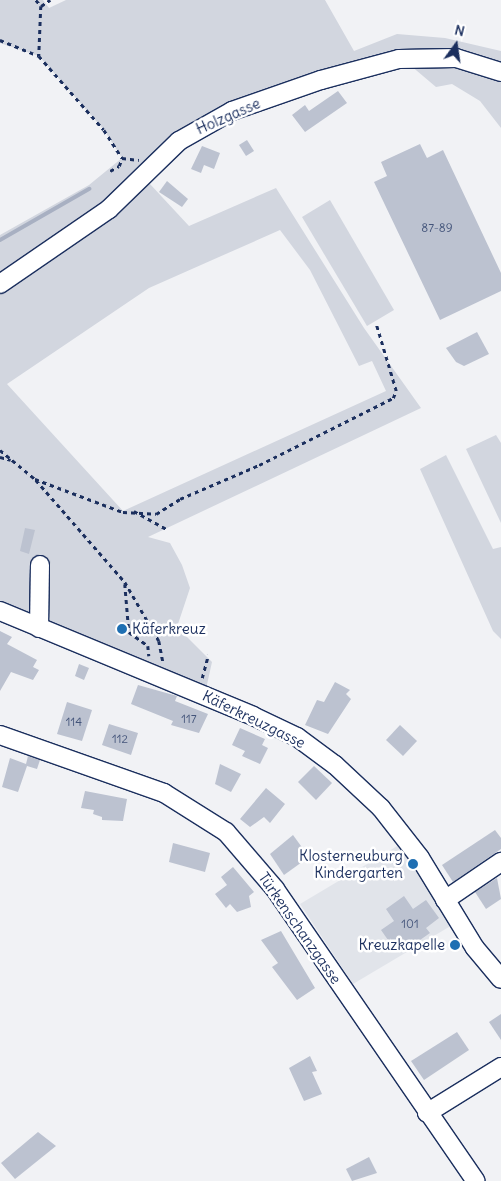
<!DOCTYPE html>
<html>
<head>
<meta charset="utf-8">
<style>
	body { margin:0 }
	#map { position:relative; width:501px; height:1181px; overflow:hidden; background:#f1f2f5; font-family:Delius,sans-serif }
	div>[style] { position:absolute }
	[style*='--x'] { left:calc(var(--x)*1px); top:calc(var(--y)*1px); width:calc(var(--w)*1px); rotate:calc(var(--a)*1deg) }
	.built>* { inset:0; background:#e1e4ea }
	.green>* { inset:0; background:#d2d6df }
	.stream>* { height:4px; margin:-2px; padding:0 2px; transform-origin:2px; border-radius:2px; background:#a8b0c2 }
	.building>* { inset:0; background:#bcc2d0 }
	.path>* { height:2.5px; margin-top:-1.25px; transform-origin:0; background:repeating-linear-gradient(90deg,#1b2f5e 0 4px,transparent 0 8px) }
	.roads { filter:drop-shadow(1px 0 #1b2f5e) drop-shadow(-1px 0 #1b2f5e) drop-shadow(0 1px #1b2f5e) drop-shadow(0 -1px #1b2f5e) }
	.minor>* { height:18px; margin:-9px; padding:0 9px; transform-origin:9px; border-radius:9px; background:#fff }
	.dots>* { width:14px; height:14px; translate:-50% -50%; box-sizing:border-box; border:2px solid #fff; border-radius:50% }
	span { translate:-50% -50%; white-space:nowrap; text-align:center; line-height:1.15; -webkit-text-stroke:5px #fff; paint-order:stroke }
	.number-label { font-size:12px; color:#43547a }
	.number-label span { -webkit-text-stroke-width:0 }
	.street-label { font-size:15px; color:#1b2f5e }
	.poi-label { font-size:15px; color:#1b2f5e }
	.left { translate:0 -50%; text-align:left }
	.right { translate:-100% -50%; text-align:right }
	.north { position:absolute; left:431px; top:20px; width:50px; height:50px; -webkit-text-stroke:4px #fff; paint-order:stroke; rotate:14deg; font-size:14px; font-weight:700; line-height:20px; text-align:center; color:#1b2f5e }
	.north::after { content:''; display:block; margin:auto; width:18px; height:22px; background:#1b2f5e; clip-path:polygon(50% 0,100% 100%,50% 72%,0 100%) }
</style>
</head>
<body>
<div id="map">
	<div class="built">
		<i style="clip-path:polygon(399px 845px,454px 924px,353px 984px,300px 904px)"></i>
	</div>
	<div class="green">
		<i style="clip-path:polygon(evenodd,0 0,43px 0,49px 8px,66px 0,325px 0,354px 51px,397px 34px,445px 38px,501px 51px,501px 128px,480px 101px,452px 84px,436px 87px,397px 54px,227px 103px,148px 160px,150px 184px,189px 226px,276px 188px,364px 328px,421px 408px,148px 537px,170px 543px,182px 565px,190px 588px,177px 627px,212px 662px,206px 689px,0 605px,0 235px,89px 185px,122px 158px,104px 130px,39px 56px,0 43px,0 0,280px 230px,310px 270px,359px 366px,372px 361px,386px 391px,123px 511px,7px 384px,149px 288px,280px 230px)"></i>
		<i style="clip-path:polygon(330px 200px,394px 310px,367px 326px,302px 217px)"></i>
		<i style="clip-path:polygon(496px 435px,501px 443px,501px 523px,466px 449px)"></i>
		<i style="clip-path:polygon(446px 455px,493px 549px,501px 547px,501px 639px,493px 631px,420px 469px)"></i>
	</div>
	<div class="stream">
		<i style="--x:0;--y:240;--w:103;--a:-29.8"></i>
	</div>
	<div class="building">
		<i style="clip-path:polygon(338px 91px,347px 103px,305px 132px,292px 115px,305px 105px,309px 111px)"></i>
		<i style="clip-path:polygon(247px 140px,254px 151px,246px 156px,239px 145px)"></i>
		<i style="clip-path:polygon(420px 144px,427px 158px,443px 150px,501px 273px,501px 291px,440px 320px,374px 182px,387px 176px,381px 162px)"></i>
		<i style="clip-path:polygon(202px 146px,220px 153px,214px 169px,204px 165px,201px 173px,191px 169px)"></i>
		<i style="clip-path:polygon(167px 181px,188px 199px,182px 207px,159px 192px)"></i>
		<i style="clip-path:polygon(477px 332px,489px 354px,464px 366px,456px 362px,446px 348px)"></i>
		<i style="clip-path:polygon(25px 528px,35px 530px,29px 554px,20px 551px)"></i>
		<i style="clip-path:polygon(0 631px,12px 637px,7px 644px,37px 660px,33px 667px,39px 670px,33px 680px,11px 672px,0 691px)"></i>
		<i style="clip-path:polygon(79px 664px,89px 668px,84px 680px,75px 676px)"></i>
		<i style="clip-path:polygon(335px 682px,350px 690px,346px 694px,351px 699px,328px 734px,305px 725px,317px 700px,324px 702px)"></i>
		<i style="clip-path:polygon(138px 685px,177px 696px,175px 701px,208px 714px,199px 733px,171px 725px,173px 721px,131px 704px)"></i>
		<i style="clip-path:polygon(67px 702px,92px 710px,82px 741px,57px 734px)"></i>
		<i style="clip-path:polygon(109px 724px,138px 733px,131px 755px,102px 745px)"></i>
		<i style="clip-path:polygon(400px 725px,417px 741px,403px 756px,386px 740px)"></i>
		<i style="clip-path:polygon(240px 728px,265px 739px,262px 745px,268px 748px,260px 764px,242px 756px,245px 751px,232px 745px)"></i>
		<i style="clip-path:polygon(28px 756px,40px 760px,37px 769px,27px 766px,18px 792px,2px 787px,10px 758px,26px 764px)"></i>
		<i style="clip-path:polygon(220px 764px,241px 774px,231px 792px,215px 784px)"></i>
		<i style="clip-path:polygon(314px 766px,332px 783px,316px 800px,298px 782px)"></i>
		<i style="clip-path:polygon(266px 788px,285px 804px,270px 823px,264px 817px,250px 827px,240px 819px)"></i>
		<i style="clip-path:polygon(85px 791px,127px 799px,123px 821px,102px 820px,102px 817px,93px 814px,94px 810px,81px 808px)"></i>
		<i style="clip-path:polygon(495px 830px,501px 838px,501px 849px,453px 882px,442px 865px)"></i>
		<i style="clip-path:polygon(293px 835px,309px 857px,284px 875px,270px 854px)"></i>
		<i style="clip-path:polygon(173px 843px,210px 853px,205px 872px,169px 862px)"></i>
		<i style="clip-path:polygon(233px 867px,254px 892px,249px 896px,251px 907px,237px 912px,230px 904px,226px 908px,215px 894px,227px 885px,221px 877px)"></i>
		<i style="clip-path:polygon(497px 878px,501px 899px,486px 909px,475px 892px)"></i>
		<i style="clip-path:polygon(404px 896px,413px 909px,426px 900px,439px 918px,426px 928px,430px 933px,410px 947px,406px 942px,395px 950px,381px 930px,394px 921px,386px 909px)"></i>
		<i style="clip-path:polygon(281px 931px,315px 988px,297px 1000px,272px 967px,278px 963px,261px 940px)"></i>
		<i style="clip-path:polygon(501px 1014px,501px 1040px,489px 1022px)"></i>
		<i style="clip-path:polygon(457px 1032px,469px 1050px,424px 1080px,411px 1061px)"></i>
		<i style="clip-path:polygon(310px 1056px,317px 1071px,312px 1072px,322px 1094px,304px 1101px,289px 1068px)"></i>
		<i style="clip-path:polygon(38px 1132px,56px 1146px,15px 1179px,1px 1163px)"></i>
		<i style="clip-path:polygon(369px 1157px,377px 1173px,352px 1181px,346px 1169px)"></i>
	</div>
	<div class="path">
		<i style="--x:36;--y:0;--w:8;--a:50"></i>
		<i style="--x:41;--y:6;--w:50;--a:92.3"></i>
		<i style="--x:39;--y:56;--w:98;--a:48.7"></i>
		<i style="--x:104;--y:130;--w:33;--a:57"></i>
		<i style="--x:122;--y:158;--w:17;--a:7"></i>
		<i style="--x:41;--y:6;--w:11;--a:-34"></i>
		<i style="--x:0;--y:40;--w:42;--a:22.3"></i>
		<i style="--x:110;--y:171;--w:10;--a:-29"></i>
		<i style="--x:119;--y:166;--w:9;--a:-69"></i>
		<i style="--x:0;--y:450;--w:45;--a:39.6"></i>
		<i style="--x:35;--y:479;--w:94;--a:20.6"></i>
		<i style="--x:123;--y:512;--w:33;--a:3"></i>
		<i style="--x:156;--y:514;--w:28;--a:-32"></i>
		<i style="--x:180;--y:499;--w:86;--a:-23.3"></i>
		<i style="--x:259;--y:465;--w:150;--a:-26.6"></i>
		<i style="--x:393;--y:398;--w:8;--a:-67"></i>
		<i style="--x:396;--y:391;--w:70;--a:-106.6"></i>
		<i style="--x:0;--y:457;--w:11;--a:15"></i>
		<i style="--x:36;--y:480;--w:135;--a:48.9"></i>
		<i style="--x:125;--y:582;--w:68;--a:60"></i>
		<i style="--x:159;--y:641;--w:21;--a:79"></i>
		<i style="--x:134;--y:511;--w:39;--a:29"></i>
		<i style="--x:125;--y:584;--w:48;--a:85.2"></i>
		<i style="--x:129;--y:632;--w:24;--a:36"></i>
		<i style="--x:148;--y:646;--w:10;--a:84"></i>
		<i style="--x:202;--y:678;--w:24;--a:-75"></i>
	</div>
	<div class="roads">
		<div class="minor">
			<i style="--x:0;--y:284;--w:132;--a:-34.5"></i>
			<i style="--x:109;--y:209;--w:98;--a:-44.2"></i>
			<i style="--x:179;--y:141;--w:61;--a:-29.5"></i>
			<i style="--x:232;--y:111;--w:94;--a:-19.2"></i>
			<i style="--x:321;--y:80;--w:81;--a:-15.1"></i>
			<i style="--x:399;--y:59;--w:57;--a:-1"></i>
			<i style="--x:456;--y:58;--w:47;--a:17.3"></i>
			<i style="--x:0;--y:611;--w:274;--a:22.5"></i>
			<i style="--x:253;--y:716;--w:49;--a:25.5"></i>
			<i style="--x:297;--y:737;--w:47;--a:36.4"></i>
			<i style="--x:335;--y:765;--w:63;--a:43.1"></i>
			<i style="--x:381;--y:808;--w:63;--a:52"></i>
			<i style="--x:420;--y:858;--w:105;--a:58.6"></i>
			<i style="--x:475;--y:948;--w:40;--a:50"></i>
			<i style="--x:39;--y:628;--w:63;--a:-89.1"></i>
			<i style="--x:0;--y:735;--w:174;--a:19.5"></i>
			<i style="--x:164;--y:793;--w:73;--a:32.2"></i>
			<i style="--x:226;--y:832;--w:75;--a:49.3"></i>
			<i style="--x:275;--y:889;--w:354;--a:55.5"></i>
			<i style="--x:445;--y:900;--w:68;--a:-34.2"></i>
			<i style="--x:427;--y:1113;--w:87;--a:-31.9"></i>
		</div>
	</div>
	<div class="dots">
		<i style="left:122px;top:629px;background:#1f6fb2"></i>
		<i style="left:413px;top:864px;background:#1f6fb2"></i>
		<i style="left:455px;top:945px;background:#1f6fb2"></i>
	</div>
	<div class="number-label">
		<span style="left:437px;top:228px">87-89</span>
		<span style="left:189px;top:719px">117</span>
		<span style="left:74px;top:722px">114</span>
		<span style="left:120px;top:739px">112</span>
		<span style="left:410px;top:924px">101</span>
	</div>
	<div class="street-label">
		<span style="left:228px;top:116px;rotate:-24deg">Holzgasse</span>
		<span style="left:254px;top:719px;rotate:26deg">Käferkreuzgasse</span>
		<span style="left:300px;top:928px;rotate:55deg">Türkenschanzgasse</span>
	</div>
	<div class="poi-label">
		<span class="left" style="left:132px;top:629px">Käferkreuz</span>
		<span class="right" style="left:403px;top:864px">Klosterneuburg<br>Kindergarten</span>
		<span class="right" style="left:445px;top:945px">Kreuzkapelle</span>
	</div>
	<div class="north">N</div>
</div>
</body>
</html>
